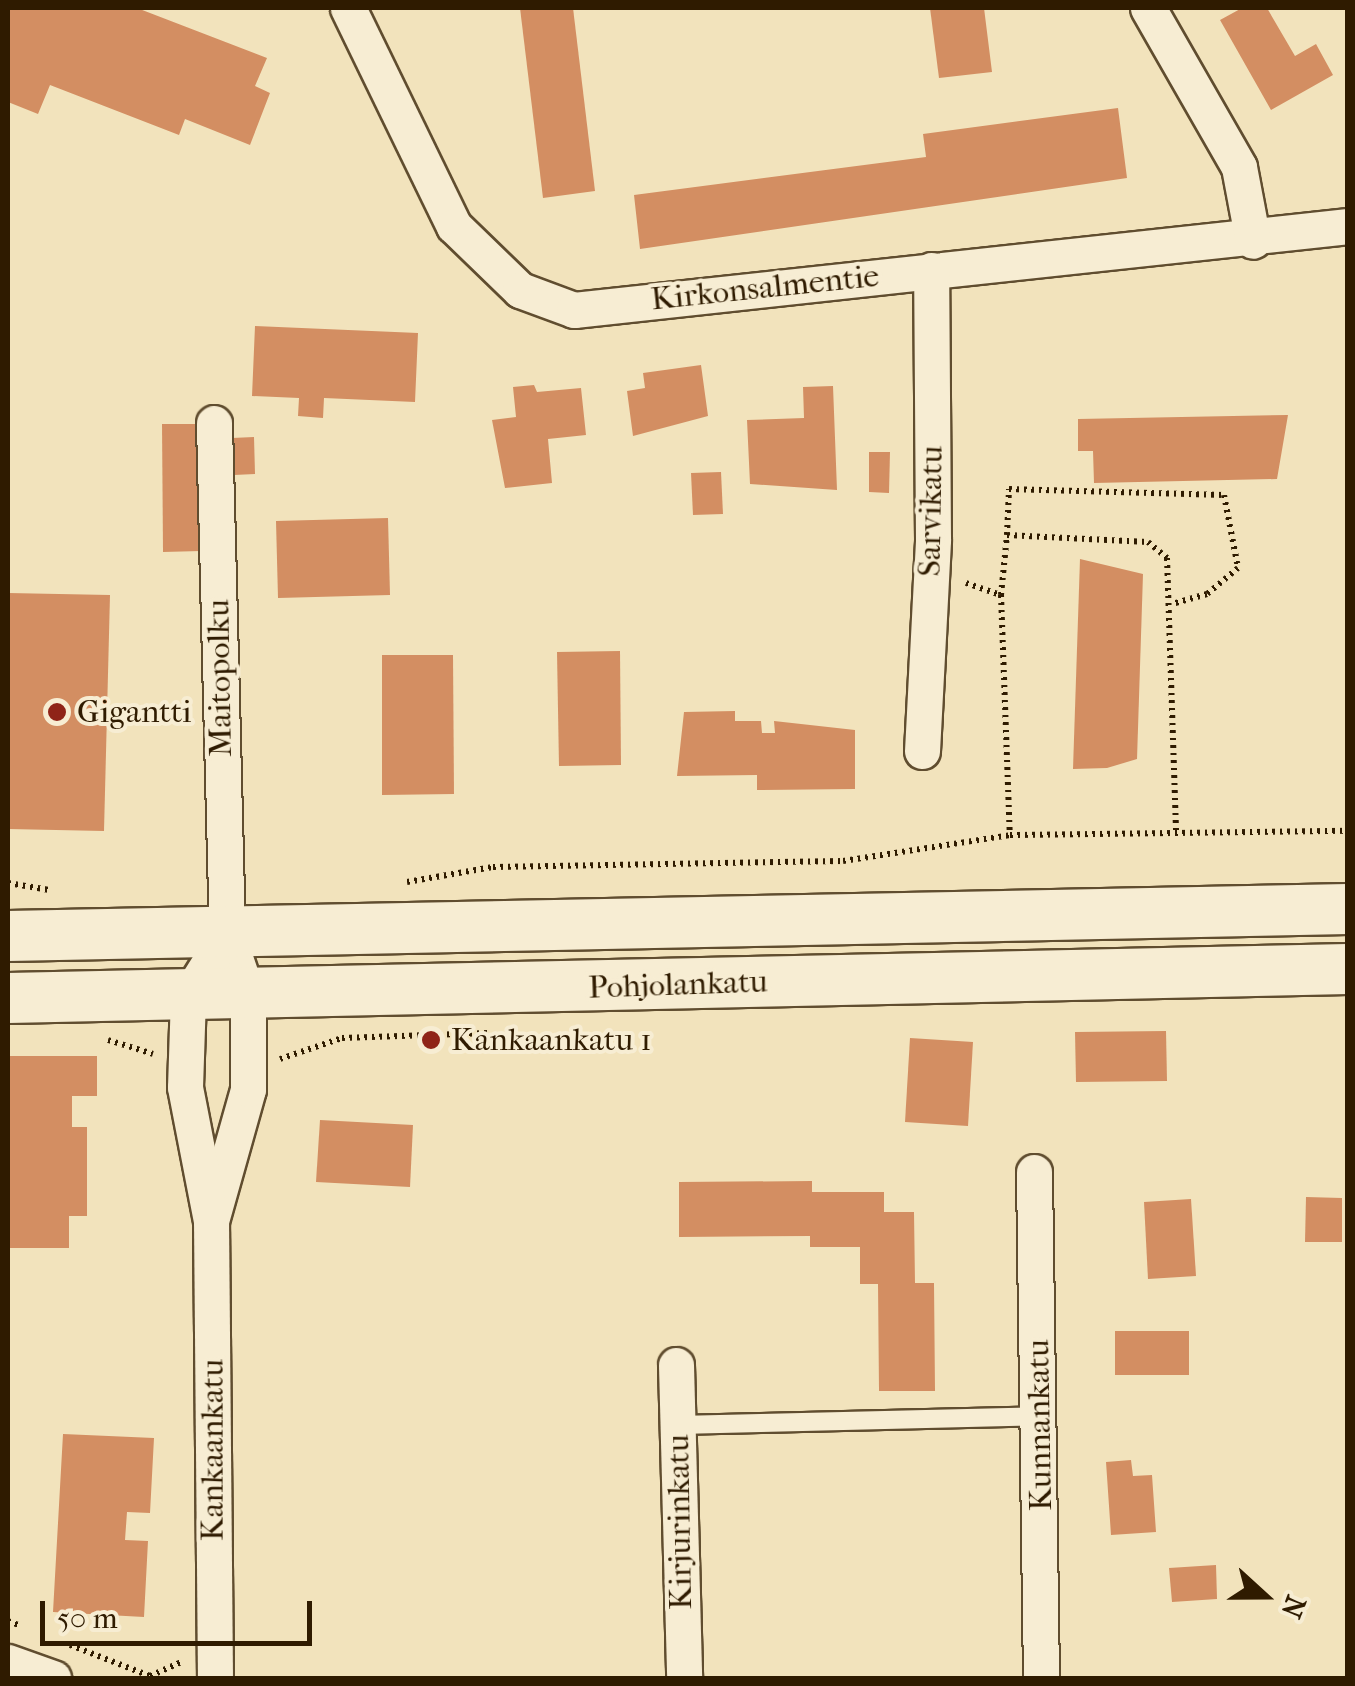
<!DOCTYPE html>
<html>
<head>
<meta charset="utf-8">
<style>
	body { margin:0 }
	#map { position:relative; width:1355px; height:1686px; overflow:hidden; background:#f2e3bc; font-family:"IM FELL French Canon",serif }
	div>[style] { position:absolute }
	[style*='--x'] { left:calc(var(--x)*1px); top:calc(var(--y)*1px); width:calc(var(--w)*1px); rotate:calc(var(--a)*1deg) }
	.building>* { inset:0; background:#d38e62 }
	.path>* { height:6px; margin-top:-3px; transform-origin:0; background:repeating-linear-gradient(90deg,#2f1b00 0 2.5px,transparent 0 7.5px) }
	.roads { filter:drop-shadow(2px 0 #604d2f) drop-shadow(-2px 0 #604d2f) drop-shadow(0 2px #604d2f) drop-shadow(0 -2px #604d2f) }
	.lane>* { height:18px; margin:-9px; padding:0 9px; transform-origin:9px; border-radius:9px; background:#f7edd3 }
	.street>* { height:35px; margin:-17.5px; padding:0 17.5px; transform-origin:17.5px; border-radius:17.5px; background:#f7edd3 }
	.secondary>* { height:50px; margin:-25px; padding:0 25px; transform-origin:25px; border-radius:25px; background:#f7edd3 }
	.dots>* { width:28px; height:28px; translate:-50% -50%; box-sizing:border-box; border:5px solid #f7edd3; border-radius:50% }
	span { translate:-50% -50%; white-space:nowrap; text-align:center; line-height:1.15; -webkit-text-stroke:8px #f7edd3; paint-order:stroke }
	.street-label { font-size:32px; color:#2f1b00 }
	.poi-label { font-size:32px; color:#2f1b00 }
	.left { translate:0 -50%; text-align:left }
	.frame { position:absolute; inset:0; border:10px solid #2f1b00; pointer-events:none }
	.north { position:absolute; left:1215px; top:1546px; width:100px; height:100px; -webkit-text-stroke:8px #f7edd3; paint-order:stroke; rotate:111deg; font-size:28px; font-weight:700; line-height:40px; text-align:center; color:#2f1b00 }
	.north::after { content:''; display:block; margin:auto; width:35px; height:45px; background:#2f1b00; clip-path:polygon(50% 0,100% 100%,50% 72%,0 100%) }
	.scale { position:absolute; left:40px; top:1601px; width:272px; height:45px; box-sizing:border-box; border:5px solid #2f1b00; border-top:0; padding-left:12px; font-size:30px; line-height:35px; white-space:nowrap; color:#2f1b00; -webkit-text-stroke:8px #f7edd3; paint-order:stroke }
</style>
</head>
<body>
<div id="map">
	<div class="building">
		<i style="clip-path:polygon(8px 8px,137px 8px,267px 58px,255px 86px,270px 93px,250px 145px,185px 119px,179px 135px,50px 85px,38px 114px,8px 102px)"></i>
		<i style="clip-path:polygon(520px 8px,573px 8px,595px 191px,543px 198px)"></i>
		<i style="clip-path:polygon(930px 8px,984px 8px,992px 72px,939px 78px)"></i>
		<i style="clip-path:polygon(1242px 8px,1267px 8px,1295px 56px,1316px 44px,1333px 75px,1271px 110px,1220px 20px)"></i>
		<i style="clip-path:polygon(1118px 108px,1127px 178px,640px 249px,634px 195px,926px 157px,923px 134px)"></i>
		<i style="clip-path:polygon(255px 326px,418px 333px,415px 402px,324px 398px,323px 418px,298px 416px,299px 398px,252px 396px)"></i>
		<i style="clip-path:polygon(701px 365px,708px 416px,633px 436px,627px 391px,645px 388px,643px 373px)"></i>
		<i style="clip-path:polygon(534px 385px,537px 392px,581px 388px,586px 435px,548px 439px,552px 483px,505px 488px,492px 420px,516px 417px,513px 387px)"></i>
		<i style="clip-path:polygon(833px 386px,837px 490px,750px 484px,747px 420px,804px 418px,803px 387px)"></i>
		<i style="clip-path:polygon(1288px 415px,1277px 479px,1094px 483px,1093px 451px,1078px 451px,1078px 419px)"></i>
		<i style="clip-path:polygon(162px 424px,200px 424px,201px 551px,163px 552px)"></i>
		<i style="clip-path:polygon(254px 437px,255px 474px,234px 475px,232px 438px)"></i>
		<i style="clip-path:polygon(869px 452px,890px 452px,889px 493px,869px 492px)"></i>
		<i style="clip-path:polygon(721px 472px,723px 514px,693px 515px,691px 473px)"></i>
		<i style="clip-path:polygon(388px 518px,390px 595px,278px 598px,276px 521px)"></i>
		<i style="clip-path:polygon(1080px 559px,1143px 574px,1137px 759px,1107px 768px,1073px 769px)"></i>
		<i style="clip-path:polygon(8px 593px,110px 595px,104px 831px,8px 829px)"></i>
		<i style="clip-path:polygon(620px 651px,621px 765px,559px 766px,557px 652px)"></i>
		<i style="clip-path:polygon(382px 655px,453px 655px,454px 794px,382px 795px)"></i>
		<i style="clip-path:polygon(735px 711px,735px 721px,761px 721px,762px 733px,775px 733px,774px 721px,855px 730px,855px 789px,757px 790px,757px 775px,677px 776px,684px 712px)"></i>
		<i style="clip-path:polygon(1166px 1031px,1167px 1081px,1076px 1082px,1075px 1032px)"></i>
		<i style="clip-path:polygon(910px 1038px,973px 1042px,968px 1126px,905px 1122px)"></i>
		<i style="clip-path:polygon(8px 1056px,97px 1056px,97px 1096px,72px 1096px,72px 1127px,87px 1127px,87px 1216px,69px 1216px,69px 1248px,8px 1248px)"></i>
		<i style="clip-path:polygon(320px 1120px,413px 1125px,410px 1187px,316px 1182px)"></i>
		<i style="clip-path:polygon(812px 1181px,812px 1192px,884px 1192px,884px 1212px,914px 1212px,915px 1283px,934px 1283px,935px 1391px,879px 1391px,878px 1284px,860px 1284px,860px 1247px,810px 1247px,810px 1236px,679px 1237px,679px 1182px)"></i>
		<i style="clip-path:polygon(1306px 1197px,1342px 1198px,1342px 1242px,1305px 1242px)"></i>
		<i style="clip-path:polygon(1191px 1199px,1196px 1276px,1148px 1279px,1144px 1202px)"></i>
		<i style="clip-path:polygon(1115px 1331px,1189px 1331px,1189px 1375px,1115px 1375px)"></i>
		<i style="clip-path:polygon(63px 1434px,154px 1438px,150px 1513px,127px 1512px,125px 1540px,148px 1541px,144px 1617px,53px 1612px)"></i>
		<i style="clip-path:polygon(1131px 1460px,1133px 1476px,1152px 1475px,1156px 1532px,1111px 1535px,1106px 1462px)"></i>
		<i style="clip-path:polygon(1216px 1565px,1217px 1599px,1172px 1602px,1169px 1568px)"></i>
	</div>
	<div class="path">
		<i style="--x:1007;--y:535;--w:46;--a:-87.5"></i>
		<i style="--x:1009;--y:489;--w:215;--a:1.6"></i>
		<i style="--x:1224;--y:495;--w:74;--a:79.1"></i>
		<i style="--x:1238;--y:568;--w:40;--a:140"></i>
		<i style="--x:1207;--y:594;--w:35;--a:164"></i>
		<i style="--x:966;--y:583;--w:37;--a:19"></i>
		<i style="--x:1001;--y:595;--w:240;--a:87.9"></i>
		<i style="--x:1001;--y:595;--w:60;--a:-84.3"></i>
		<i style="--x:1007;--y:535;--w:141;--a:2.8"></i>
		<i style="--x:1148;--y:542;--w:25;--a:40"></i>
		<i style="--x:1167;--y:558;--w:274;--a:88.1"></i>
		<i style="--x:407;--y:882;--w:87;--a:-9.9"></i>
		<i style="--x:493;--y:867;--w:350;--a:-1"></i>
		<i style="--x:843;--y:861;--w:169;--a:-8.8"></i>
		<i style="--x:1010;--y:835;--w:338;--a:-0.7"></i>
		<i style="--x:8;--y:883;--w:42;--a:9.7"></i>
		<i style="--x:108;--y:1040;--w:47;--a:17.3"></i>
		<i style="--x:280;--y:1059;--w:65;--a:-18.7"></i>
		<i style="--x:342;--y:1038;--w:146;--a:-2"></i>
		<i style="--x:8;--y:1621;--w:14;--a:21"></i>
		<i style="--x:70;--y:1645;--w:86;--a:21.2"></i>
		<i style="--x:150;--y:1676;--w:35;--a:-24"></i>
	</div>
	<div class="roads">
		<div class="lane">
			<i style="--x:677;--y:1425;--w:364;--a:-1.4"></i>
		</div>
		<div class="street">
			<i style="--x:348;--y:8;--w:242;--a:64.1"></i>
			<i style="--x:454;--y:226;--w:92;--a:44.1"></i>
			<i style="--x:520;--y:290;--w:58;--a:20.3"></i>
			<i style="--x:574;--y:310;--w:779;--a:-6.19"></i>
			<i style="--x:1148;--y:8;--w:183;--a:60.2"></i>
			<i style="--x:1239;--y:167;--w:75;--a:79.3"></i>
			<i style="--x:922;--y:751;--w:212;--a:-87"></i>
			<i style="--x:933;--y:539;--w:269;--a:-90.4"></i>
			<i style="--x:1034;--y:1172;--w:506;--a:89.21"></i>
			<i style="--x:211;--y:1221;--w:137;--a:-74.3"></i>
			<i style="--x:248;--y:1089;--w:93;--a:-90"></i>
			<i style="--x:248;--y:996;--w:65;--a:-108.7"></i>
			<i style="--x:227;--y:934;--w:511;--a:-91.46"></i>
			<i style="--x:676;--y:1365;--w:313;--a:88.5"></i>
			<i style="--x:8;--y:1662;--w:48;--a:19.6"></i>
			<i style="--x:215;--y:1678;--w:457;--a:-90.5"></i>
			<i style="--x:211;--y:1221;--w:136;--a:-101"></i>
			<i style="--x:185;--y:1087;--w:91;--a:-88.1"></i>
			<i style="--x:188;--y:996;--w:73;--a:-57.8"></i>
		</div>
		<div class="secondary">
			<i style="--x:8;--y:936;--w:1340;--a:-1.15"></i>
			<i style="--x:8;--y:998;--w:1340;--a:-1.24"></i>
		</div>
	</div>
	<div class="dots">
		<i style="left:57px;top:712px;background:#8f2418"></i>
		<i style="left:431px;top:1040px;background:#8f2418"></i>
	</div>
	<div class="street-label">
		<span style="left:765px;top:288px;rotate:-6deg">Kirkonsalmentie</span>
		<span style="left:931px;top:511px;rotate:-89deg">Sarvikatu</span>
		<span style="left:220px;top:678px;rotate:-91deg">Maitopolku</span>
		<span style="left:678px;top:985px;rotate:-2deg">Pohjolankatu</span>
		<span style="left:1040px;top:1425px;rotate:-91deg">Kunnankatu</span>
		<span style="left:213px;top:1450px;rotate:-90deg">Kankaankatu</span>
		<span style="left:680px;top:1522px;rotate:-91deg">Kirjurinkatu</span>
	</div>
	<div class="poi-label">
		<span class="left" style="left:77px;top:712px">Gigantti</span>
		<span class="left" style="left:451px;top:1040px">Kankaankatu 1</span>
	</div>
	<div class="frame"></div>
	<div class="north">N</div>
	<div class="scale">50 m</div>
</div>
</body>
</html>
